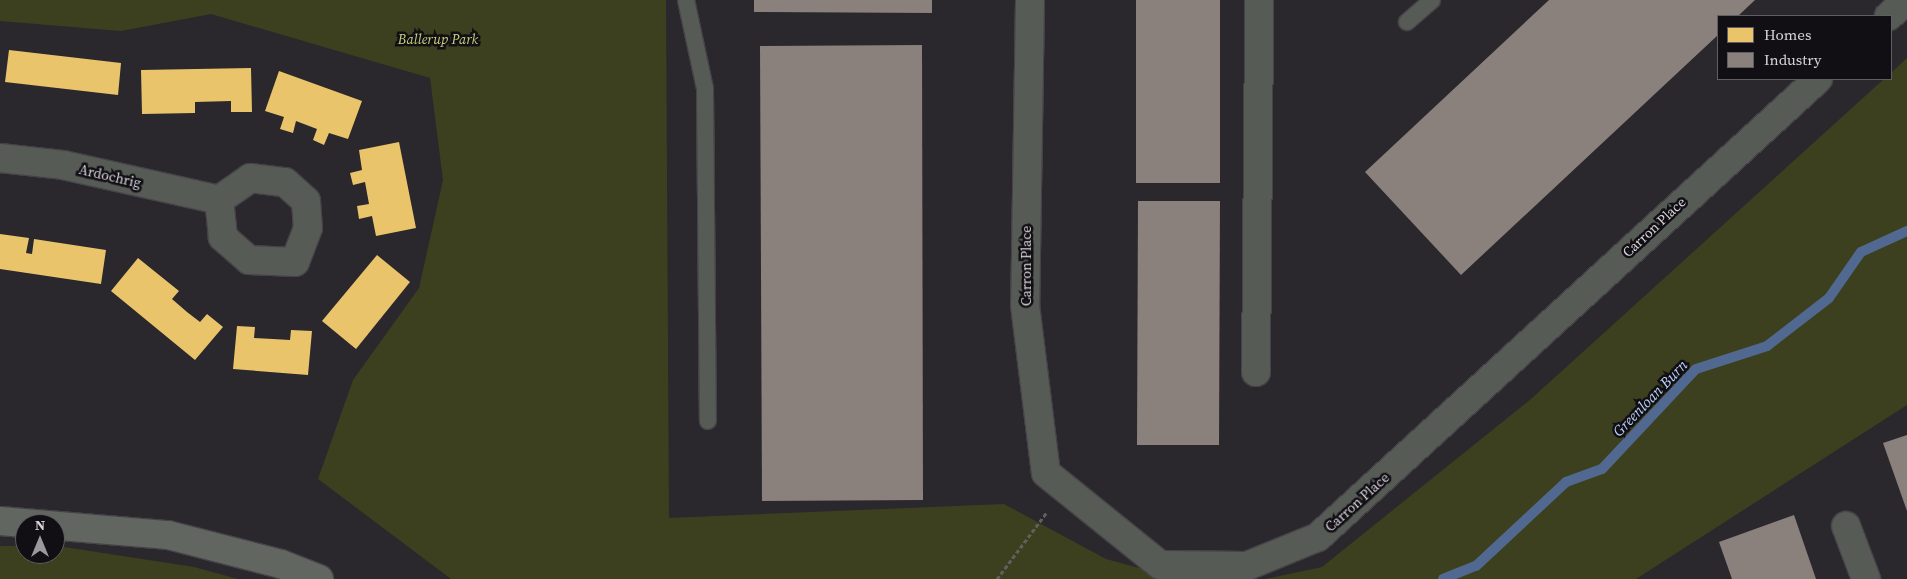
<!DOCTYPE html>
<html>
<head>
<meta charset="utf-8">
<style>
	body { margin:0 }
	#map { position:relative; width:1907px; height:579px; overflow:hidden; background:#2a272d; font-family:"Source Serif 4",serif }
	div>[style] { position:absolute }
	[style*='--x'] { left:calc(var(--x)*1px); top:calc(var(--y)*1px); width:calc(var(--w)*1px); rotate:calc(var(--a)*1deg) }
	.green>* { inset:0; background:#3c401e }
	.homes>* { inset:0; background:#e9c46a }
	.industry>* { inset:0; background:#8a817c }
	.stream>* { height:10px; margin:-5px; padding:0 5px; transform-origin:5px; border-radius:5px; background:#516991 }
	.path>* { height:3px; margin-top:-1.5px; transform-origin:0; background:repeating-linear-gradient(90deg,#5f615f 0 4px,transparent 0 6.5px) }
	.roads { filter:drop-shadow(1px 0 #464348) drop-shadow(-1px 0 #464348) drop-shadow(0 1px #464348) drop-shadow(0 -1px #464348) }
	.lane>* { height:16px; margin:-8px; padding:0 8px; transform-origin:8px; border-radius:8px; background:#575b56 }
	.street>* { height:28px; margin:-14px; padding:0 14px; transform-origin:14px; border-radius:14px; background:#575b56 }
	.secondary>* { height:28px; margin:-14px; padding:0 14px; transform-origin:14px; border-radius:14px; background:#616760 }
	span { translate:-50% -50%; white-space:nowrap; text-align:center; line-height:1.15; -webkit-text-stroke:5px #120f14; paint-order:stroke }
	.park-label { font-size:14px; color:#c5cf7d; font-style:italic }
	.street-label { font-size:14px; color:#d6d3da }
	.water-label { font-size:15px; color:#bad3fc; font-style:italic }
	.legend { position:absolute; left:1717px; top:15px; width:175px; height:65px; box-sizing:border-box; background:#120f14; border:1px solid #605d63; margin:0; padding:6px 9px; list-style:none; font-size:15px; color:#d6d3da }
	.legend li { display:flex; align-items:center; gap:10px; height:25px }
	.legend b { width:25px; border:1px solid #605d63 }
	.north { position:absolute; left:15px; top:514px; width:50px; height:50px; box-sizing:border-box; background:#120f14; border:1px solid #605d63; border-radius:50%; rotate:0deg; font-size:14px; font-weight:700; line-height:20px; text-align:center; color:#d6d3da }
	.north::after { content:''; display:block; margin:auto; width:18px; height:22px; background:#9a979d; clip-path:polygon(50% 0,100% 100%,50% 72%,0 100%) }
</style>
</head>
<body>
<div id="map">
	<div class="green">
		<i style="clip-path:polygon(0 0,666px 0,669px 518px,1004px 504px,1106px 559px,1180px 579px,451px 579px,318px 479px,353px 380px,419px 288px,443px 180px,430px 78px,211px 14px,121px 31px,0 21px)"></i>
		<i style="clip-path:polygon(1907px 58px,1907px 405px,1636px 579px,1265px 579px,1322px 567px,1531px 399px,1884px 79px,1891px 79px,1891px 73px)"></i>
		<i style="clip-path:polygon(0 546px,25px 546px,25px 554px,55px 554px,55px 547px,64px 547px,194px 567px,238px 579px,0 579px)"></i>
	</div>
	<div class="homes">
		<i style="clip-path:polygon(9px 50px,121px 63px,118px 95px,5px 82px)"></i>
		<i style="clip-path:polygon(251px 68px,252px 112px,231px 112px,231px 101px,195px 102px,195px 113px,142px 114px,141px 70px)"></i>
		<i style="clip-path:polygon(279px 71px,362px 101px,348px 139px,329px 133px,324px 145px,313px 140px,317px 129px,296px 121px,293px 133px,280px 129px,284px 117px,265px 111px)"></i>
		<i style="clip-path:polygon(399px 142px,416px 228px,376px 236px,372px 216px,359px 219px,357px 206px,369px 204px,365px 182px,353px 185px,350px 173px,362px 170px,359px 150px)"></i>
		<i style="clip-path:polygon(0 234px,29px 238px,26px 253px,32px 254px,34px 239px,106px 250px,101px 284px,0 269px)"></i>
		<i style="clip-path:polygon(377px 255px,410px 282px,356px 349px,322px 321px)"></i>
		<i style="clip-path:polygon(138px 258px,179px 291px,172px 299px,187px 312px,200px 322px,207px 314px,223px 327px,195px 360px,111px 291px)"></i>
		<i style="clip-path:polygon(237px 326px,255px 327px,254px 338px,273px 339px,290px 340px,291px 330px,312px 331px,308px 375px,233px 369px)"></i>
	</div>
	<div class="industry">
		<i style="clip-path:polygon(754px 0,932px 0,932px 13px,754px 12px)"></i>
		<i style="clip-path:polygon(1136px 0,1220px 0,1220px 183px,1136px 183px)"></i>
		<i style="clip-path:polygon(1549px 0,1755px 0,1738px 16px,1718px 16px,1718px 35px,1461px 275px,1365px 172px)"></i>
		<i style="clip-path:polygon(922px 45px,923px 500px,762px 501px,760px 46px)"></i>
		<i style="clip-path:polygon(1138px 201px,1220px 201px,1219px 445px,1137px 445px)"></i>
		<i style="clip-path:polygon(1907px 435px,1907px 511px,1883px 443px)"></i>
		<i style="clip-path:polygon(1794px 515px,1816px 579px,1732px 579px,1719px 542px)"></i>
	</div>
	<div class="stream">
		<i style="--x:1443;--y:579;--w:35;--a:-22"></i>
		<i style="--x:1476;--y:566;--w:123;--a:-43"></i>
		<i style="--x:1566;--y:482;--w:38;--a:-20"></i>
		<i style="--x:1602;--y:469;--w:137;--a:-46.8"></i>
		<i style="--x:1696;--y:369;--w:75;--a:-17.9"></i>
		<i style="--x:1767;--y:346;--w:78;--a:-37.7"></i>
		<i style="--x:1829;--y:298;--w:56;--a:-55.2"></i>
		<i style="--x:1861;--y:252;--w:51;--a:-24.5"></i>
	</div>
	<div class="path">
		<i style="--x:997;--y:579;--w:84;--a:-53.3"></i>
	</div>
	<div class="roads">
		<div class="lane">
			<i style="--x:686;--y:0;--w:91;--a:77.9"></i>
			<i style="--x:705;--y:89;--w:332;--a:89.5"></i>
			<i style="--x:1407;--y:22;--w:33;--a:-41"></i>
		</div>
		<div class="street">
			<i style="--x:1030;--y:0;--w:305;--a:90.9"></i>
			<i style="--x:1025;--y:305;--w:169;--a:82.9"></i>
			<i style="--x:1046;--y:473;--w:146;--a:38.9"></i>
			<i style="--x:1160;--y:565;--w:87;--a:0.7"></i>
			<i style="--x:1247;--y:566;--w:77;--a:-22.2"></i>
			<i style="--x:1318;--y:537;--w:678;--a:-42.49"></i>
			<i style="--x:1889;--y:16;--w:24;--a:-42"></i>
			<i style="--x:0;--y:158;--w:63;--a:6.3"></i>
			<i style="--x:63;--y:165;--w:160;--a:12.6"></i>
			<i style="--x:250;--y:178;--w:35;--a:7"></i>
			<i style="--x:285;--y:182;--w:28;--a:42"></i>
			<i style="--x:306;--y:201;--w:27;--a:86"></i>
			<i style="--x:308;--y:228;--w:36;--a:111"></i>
			<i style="--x:295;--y:262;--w:46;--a:-177.5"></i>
			<i style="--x:249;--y:260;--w:35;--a:-139"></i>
			<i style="--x:223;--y:237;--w:37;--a:-96"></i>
			<i style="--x:219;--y:200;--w:38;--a:-35"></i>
			<i style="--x:1256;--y:372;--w:372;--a:-89.5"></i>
			<i style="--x:1846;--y:526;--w:57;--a:69.3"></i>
		</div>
		<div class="secondary">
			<i style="--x:0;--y:521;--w:169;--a:4.8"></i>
			<i style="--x:168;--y:535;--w:117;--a:14.4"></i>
			<i style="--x:281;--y:564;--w:41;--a:21.5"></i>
		</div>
	</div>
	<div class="park-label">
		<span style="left:438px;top:39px">Ballerup Park</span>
	</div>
	<div class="street-label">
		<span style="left:110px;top:176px;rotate:13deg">Ardochrig</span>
		<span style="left:1654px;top:227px;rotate:-43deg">Carron Place</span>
		<span style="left:1026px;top:266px;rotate:-90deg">Carron Place</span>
		<span style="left:1357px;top:502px;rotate:-42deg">Carron Place</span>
	</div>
	<div class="water-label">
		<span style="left:1650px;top:398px;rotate:-46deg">Greenloan Burn</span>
	</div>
	<ul class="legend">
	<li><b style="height:14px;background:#e9c46a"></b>Homes</li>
	<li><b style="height:14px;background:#8a817c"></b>Industry</li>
	</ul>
	<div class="north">N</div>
</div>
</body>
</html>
